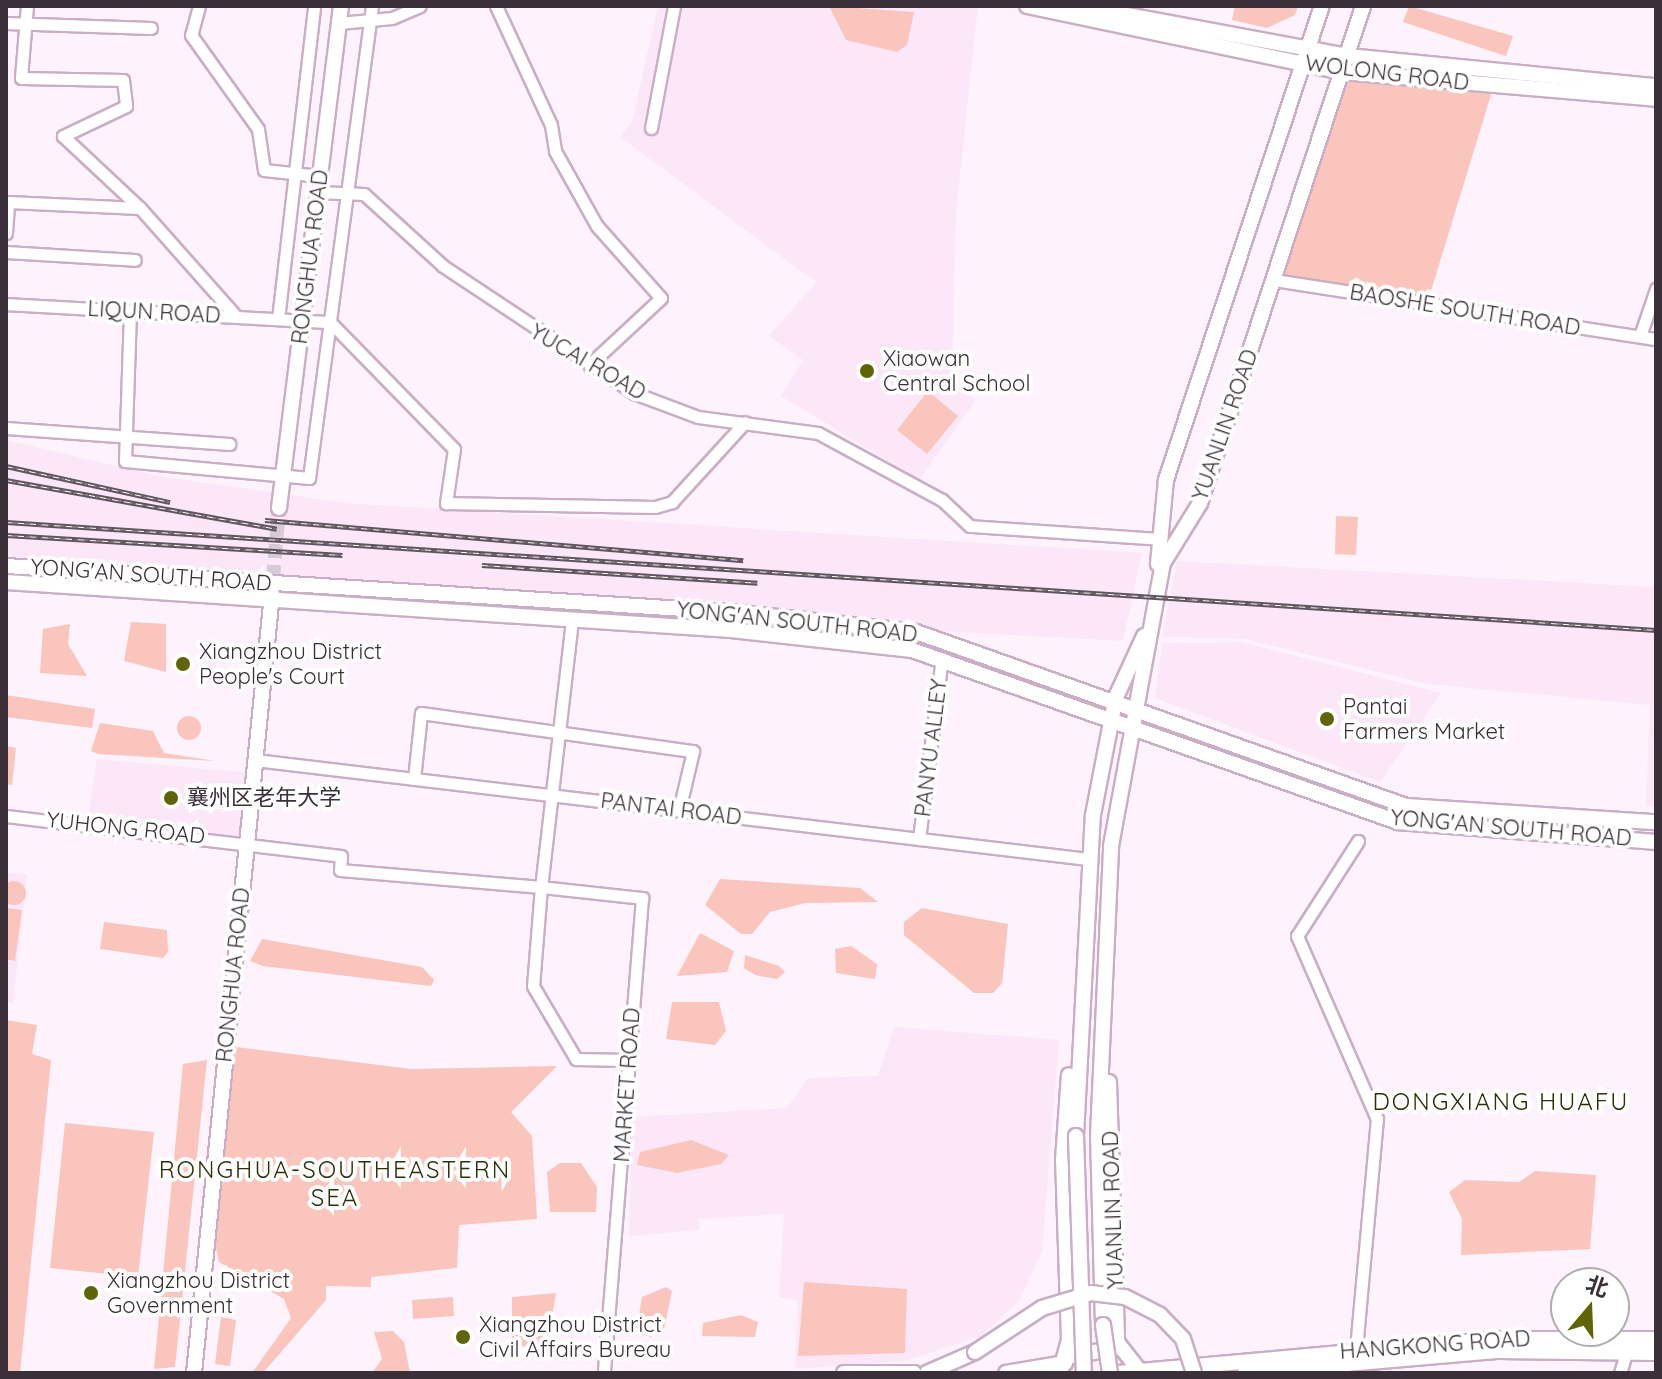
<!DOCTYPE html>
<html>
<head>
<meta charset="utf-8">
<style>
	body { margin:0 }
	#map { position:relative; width:1662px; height:1379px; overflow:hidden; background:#fef2fc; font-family:Quicksand,"Noto Sans SC",sans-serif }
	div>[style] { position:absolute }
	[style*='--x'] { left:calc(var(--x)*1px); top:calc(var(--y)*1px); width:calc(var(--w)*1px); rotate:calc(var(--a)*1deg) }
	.built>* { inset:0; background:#fce7f8 }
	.green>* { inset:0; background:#fac5bc }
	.round { border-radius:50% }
	.major-tunnel>* { height:14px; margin-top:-7px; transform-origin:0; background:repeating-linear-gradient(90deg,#d7cbd5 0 14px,transparent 0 21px) }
	.roads { filter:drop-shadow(2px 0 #caaec5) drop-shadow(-2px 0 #caaec5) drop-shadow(0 2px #caaec5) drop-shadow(0 -2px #caaec5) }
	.minor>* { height:11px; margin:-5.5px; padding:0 5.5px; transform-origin:5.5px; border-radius:5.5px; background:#fff }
	.major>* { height:14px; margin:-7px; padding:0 7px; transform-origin:7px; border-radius:7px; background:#fff }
	.rail>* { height:5px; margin-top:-2.5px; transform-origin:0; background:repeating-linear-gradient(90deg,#fff 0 6px,#60555e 0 12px); box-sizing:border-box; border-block:2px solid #60555e }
	.bridges { filter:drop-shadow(2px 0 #caaec5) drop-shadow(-2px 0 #caaec5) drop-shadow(0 2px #caaec5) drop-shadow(0 -2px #caaec5) }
	.major-bridge>* { height:14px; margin:-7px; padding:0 7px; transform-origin:7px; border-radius:7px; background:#fff }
	.dots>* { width:22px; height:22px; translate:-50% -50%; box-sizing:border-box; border:4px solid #fff; border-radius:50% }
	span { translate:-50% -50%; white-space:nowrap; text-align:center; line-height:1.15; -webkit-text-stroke:8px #fff; paint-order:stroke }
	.street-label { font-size:22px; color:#3b3039 }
	.poi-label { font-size:22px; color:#3b3039 }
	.left { translate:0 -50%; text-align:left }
	.neighbourhood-label { font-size:24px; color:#2e3108; letter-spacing:2px }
	.frame { position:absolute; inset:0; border:8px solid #3b3039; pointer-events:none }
	.north { position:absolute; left:1550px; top:1267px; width:80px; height:80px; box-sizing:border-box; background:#fff; border:2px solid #b1acb0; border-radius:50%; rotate:19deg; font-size:22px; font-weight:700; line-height:32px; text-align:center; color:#3b3039 }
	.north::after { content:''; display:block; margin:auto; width:28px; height:36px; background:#5f6502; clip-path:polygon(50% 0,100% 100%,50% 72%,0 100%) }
</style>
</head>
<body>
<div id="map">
	<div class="built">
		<i style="clip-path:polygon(658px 6px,978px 6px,956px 212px,952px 381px,976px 400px,919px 480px,781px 396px,803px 360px,769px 336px,816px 282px,620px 137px,632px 121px)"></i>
		<i style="clip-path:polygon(6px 440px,158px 476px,346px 503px,1142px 553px,1123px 641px,6px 580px)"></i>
		<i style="clip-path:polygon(1177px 561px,1656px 587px,1656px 806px,1646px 806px,1650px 705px,1428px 684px,1244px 639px,1162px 637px)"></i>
		<i style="clip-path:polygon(1242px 642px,1441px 693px,1380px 782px,1155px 698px,1162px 643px)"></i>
		<i style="clip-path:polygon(97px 759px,253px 773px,246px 841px,87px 824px)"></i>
		<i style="clip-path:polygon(6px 872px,27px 874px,13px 1003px,6px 1002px)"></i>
		<i style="clip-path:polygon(894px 1027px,1059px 1040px,1042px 1252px,1019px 1301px,981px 1336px,905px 1361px,795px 1369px,798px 1300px,779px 1297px,784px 1214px,699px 1219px,699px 1230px,629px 1236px,632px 1117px,787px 1108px,808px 1078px,878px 1076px)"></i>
	</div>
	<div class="green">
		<i style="clip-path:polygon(829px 6px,914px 12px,907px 45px,897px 52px,846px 40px)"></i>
		<i style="clip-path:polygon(1235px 6px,1298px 6px,1295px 15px,1267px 28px,1232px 20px)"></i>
		<i style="clip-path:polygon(1409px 6px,1513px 36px,1506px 56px,1403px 22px)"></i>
		<i style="clip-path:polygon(1343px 72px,1494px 85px,1427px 304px,1274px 280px)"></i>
		<i style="clip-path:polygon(928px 391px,958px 416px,927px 454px,897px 430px)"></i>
		<i style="clip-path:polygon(1336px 516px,1358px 517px,1356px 555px,1335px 554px)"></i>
		<i style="clip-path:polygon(131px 622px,166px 624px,166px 672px,124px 661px)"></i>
		<i style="clip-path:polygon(70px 624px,68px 644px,87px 676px,40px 673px,43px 629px)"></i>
		<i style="clip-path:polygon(6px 695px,95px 709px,92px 728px,6px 717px)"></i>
		<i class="round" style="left:177px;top:716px;width:24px;height:24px"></i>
		<i style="clip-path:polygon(100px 723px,153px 731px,164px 753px,215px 761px,98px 754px,91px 751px)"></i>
		<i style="clip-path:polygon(6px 746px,16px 748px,12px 785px,6px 784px)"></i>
		<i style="clip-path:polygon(720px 879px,860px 888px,878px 902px,805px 903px,770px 912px,752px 934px,741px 934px,705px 905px)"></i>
		<i class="round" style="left:2px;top:881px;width:24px;height:24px"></i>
		<i style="clip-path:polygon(6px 908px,22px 910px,15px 961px,6px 959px)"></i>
		<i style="clip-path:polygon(922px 908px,1008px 924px,1002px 983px,993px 993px,974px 993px,904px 935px,904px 922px)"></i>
		<i style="clip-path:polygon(104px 922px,167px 930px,168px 952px,163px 958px,100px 949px)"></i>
		<i style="clip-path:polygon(700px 933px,734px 951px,727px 972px,677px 976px)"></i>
		<i style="clip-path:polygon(262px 939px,422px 967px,434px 980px,431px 986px,263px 966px,250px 961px)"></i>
		<i style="clip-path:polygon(851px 946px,877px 964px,875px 979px,836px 973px,835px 949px)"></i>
		<i style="clip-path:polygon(745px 955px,779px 966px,785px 972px,777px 979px,755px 975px,744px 968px)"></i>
		<i style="clip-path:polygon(672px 1002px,719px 1002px,726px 1031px,715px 1045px,666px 1039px)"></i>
		<i style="clip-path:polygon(6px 1020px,37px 1025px,32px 1054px,51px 1060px,20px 1373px,6px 1373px)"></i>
		<i style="clip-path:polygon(236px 1047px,411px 1069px,557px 1066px,511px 1112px,532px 1136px,537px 1219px,459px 1225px,457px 1268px,371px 1277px,371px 1287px,326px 1286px,326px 1300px,263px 1373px,252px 1373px,291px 1318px,284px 1299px,219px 1262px,214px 1238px)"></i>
		<i style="clip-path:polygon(207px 1060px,175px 1367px,154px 1369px,183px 1064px)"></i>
		<i style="clip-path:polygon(65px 1123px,154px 1132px,138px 1277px,50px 1268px)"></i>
		<i style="clip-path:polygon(691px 1140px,729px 1155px,721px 1164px,677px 1173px,637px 1165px,640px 1152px)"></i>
		<i style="clip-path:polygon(560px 1163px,581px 1163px,597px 1187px,596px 1212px,550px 1212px,547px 1172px)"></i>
		<i style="clip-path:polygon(1535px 1171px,1596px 1175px,1590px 1249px,1461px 1255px,1462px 1219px,1449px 1192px,1465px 1180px,1519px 1182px)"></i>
		<i style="clip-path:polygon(804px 1282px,907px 1289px,905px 1353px,798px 1356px)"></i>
		<i style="clip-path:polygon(666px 1287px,672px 1291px,664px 1329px,651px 1337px,636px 1332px,642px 1297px)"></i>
		<i style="clip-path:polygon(556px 1293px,547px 1345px,512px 1347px,512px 1297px)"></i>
		<i style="clip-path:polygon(453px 1297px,454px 1316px,413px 1319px,412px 1300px)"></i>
		<i style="clip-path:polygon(741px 1315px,758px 1322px,755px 1337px,702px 1336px,703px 1323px)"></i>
		<i style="clip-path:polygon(221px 1317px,236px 1320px,230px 1366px,215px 1364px)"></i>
		<i style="clip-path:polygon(393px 1331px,404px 1342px,410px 1373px,372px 1373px,382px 1359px,374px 1332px)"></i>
	</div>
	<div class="major-tunnel">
		<i style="--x:273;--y:579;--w:71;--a:-85.2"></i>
	</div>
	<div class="roads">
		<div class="minor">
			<i style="--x:27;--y:6;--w:72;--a:94.8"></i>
			<i style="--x:21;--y:78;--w:102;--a:1.1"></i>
			<i style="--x:123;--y:80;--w:26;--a:83"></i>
			<i style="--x:126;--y:106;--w:70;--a:154.5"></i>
			<i style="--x:63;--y:136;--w:105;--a:43.1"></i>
			<i style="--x:140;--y:208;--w:144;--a:48.4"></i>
			<i style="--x:199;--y:6;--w:30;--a:105"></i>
			<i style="--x:191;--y:35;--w:115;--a:54.5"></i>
			<i style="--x:258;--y:129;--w:41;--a:81.7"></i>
			<i style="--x:264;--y:170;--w:56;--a:6.1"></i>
			<i style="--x:496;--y:6;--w:131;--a:65.2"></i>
			<i style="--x:551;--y:125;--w:26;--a:81"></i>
			<i style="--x:555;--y:151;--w:86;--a:60.8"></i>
			<i style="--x:597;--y:226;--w:96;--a:48.4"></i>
			<i style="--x:661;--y:298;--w:98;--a:137.1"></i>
			<i style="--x:6;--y:23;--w:145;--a:2"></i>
			<i style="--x:339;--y:23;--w:53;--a:-5.4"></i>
			<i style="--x:392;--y:18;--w:30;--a:-23"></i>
			<i style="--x:651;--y:128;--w:124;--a:-79.3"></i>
			<i style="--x:318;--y:192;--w:46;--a:2.5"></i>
			<i style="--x:364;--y:194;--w:107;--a:42.3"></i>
			<i style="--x:443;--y:266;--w:229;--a:33.6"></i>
			<i style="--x:634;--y:393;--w:68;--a:20.6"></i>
			<i style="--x:698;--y:417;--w:121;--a:7.6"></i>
			<i style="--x:818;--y:433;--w:141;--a:28.4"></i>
			<i style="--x:942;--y:500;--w:38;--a:43"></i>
			<i style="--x:970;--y:526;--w:191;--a:3.9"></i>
			<i style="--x:6;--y:233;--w:31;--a:-86"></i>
			<i style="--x:8;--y:202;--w:132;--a:2.6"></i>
			<i style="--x:6;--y:252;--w:129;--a:3.5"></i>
			<i style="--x:1274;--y:280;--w:387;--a:8.8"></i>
			<i style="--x:6;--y:304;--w:324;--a:3.2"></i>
			<i style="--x:330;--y:322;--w:177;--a:45.7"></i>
			<i style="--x:454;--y:449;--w:55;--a:98.4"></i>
			<i style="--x:446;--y:503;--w:209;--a:1.1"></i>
			<i style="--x:655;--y:507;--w:18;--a:-16"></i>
			<i style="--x:672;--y:502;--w:108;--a:-47.6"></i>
			<i style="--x:130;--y:311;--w:150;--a:91.9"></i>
			<i style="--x:125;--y:461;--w:185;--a:5.3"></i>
			<i style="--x:309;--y:478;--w:476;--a:-82.4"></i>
			<i style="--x:278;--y:319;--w:315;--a:-83.4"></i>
			<i style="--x:1640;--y:336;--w:50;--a:-71.2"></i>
			<i style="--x:6;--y:428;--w:224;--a:4.1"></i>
			<i style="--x:572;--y:620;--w:269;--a:96.6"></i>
			<i style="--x:541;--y:887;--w:102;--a:6.2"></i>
			<i style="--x:642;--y:898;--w:477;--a:94.6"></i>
			<i style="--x:255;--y:760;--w:839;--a:6.78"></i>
			<i style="--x:414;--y:779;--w:66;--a:-83.9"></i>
			<i style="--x:421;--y:713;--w:275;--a:8"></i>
			<i style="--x:693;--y:751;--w:61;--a:103.3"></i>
			<i style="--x:6;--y:816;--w:337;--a:6.8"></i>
			<i style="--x:341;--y:856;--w:14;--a:94"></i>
			<i style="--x:340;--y:870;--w:202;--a:4.8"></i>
			<i style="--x:541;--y:887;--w:99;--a:94.6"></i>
			<i style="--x:533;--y:986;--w:85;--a:59.5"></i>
			<i style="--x:576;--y:1059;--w:52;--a:1.1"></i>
			<i style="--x:919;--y:839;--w:182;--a:-82.8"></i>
			<i style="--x:1356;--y:1349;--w:231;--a:-84.8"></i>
			<i style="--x:1377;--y:1119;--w:200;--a:-113.6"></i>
			<i style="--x:1297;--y:936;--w:113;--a:-57.3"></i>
			<i style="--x:1620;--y:1373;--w:24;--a:-73"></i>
		</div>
		<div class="major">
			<i style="--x:1027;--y:6;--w:323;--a:11.8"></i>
			<i style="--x:1343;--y:72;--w:314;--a:4.9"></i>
			<i style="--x:1078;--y:6;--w:275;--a:10.5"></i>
			<i style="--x:1348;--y:56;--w:309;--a:5.6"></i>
			<i style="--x:279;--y:508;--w:506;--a:-82.96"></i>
			<i style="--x:1158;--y:564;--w:84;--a:-84.6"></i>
			<i style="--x:1166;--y:480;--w:499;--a:-71.8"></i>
			<i style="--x:6;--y:566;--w:727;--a:3.63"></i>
			<i style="--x:732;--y:612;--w:185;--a:6.2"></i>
			<i style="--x:916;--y:632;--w:520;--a:19.55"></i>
			<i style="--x:1406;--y:806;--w:251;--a:3.7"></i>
			<i style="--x:6;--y:582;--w:727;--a:3.79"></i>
			<i style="--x:731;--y:630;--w:182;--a:6.3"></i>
			<i style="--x:912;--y:650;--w:516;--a:19.49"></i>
			<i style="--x:1398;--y:822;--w:259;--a:4.4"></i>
			<i style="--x:1109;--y:1082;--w:260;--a:88.2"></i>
			<i style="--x:1117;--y:1342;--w:37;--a:52"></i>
			<i style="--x:1076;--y:1136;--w:321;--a:-87"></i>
			<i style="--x:1093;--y:815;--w:120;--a:-79"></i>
			<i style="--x:1116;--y:697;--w:67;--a:-65.3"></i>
			<i style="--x:1103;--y:1325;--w:189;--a:-91.5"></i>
			<i style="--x:1098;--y:1136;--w:290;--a:-87.4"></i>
			<i style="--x:1111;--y:846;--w:288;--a:-79.6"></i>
			<i style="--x:1163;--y:563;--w:70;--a:-58.3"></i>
			<i style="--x:1200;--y:503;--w:523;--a:-71.84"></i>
			<i style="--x:1073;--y:1356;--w:44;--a:-10.5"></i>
			<i style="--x:194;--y:1373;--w:783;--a:-84.28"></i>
			<i style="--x:844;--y:1373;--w:70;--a:0"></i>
			<i style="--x:927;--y:1373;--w:52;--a:-23.6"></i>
			<i style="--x:1006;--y:1373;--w:60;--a:-9.6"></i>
			<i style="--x:1060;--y:1373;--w:35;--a:-75"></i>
			<i style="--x:1069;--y:1339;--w:179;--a:-91.9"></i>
			<i style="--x:1063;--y:1160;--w:85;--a:-86"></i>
			<i style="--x:1118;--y:1373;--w:384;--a:-5.1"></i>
			<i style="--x:1500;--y:1339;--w:156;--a:0"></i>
			<i style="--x:1245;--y:1373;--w:255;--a:-5"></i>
			<i style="--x:1499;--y:1351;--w:157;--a:0.7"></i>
		</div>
	</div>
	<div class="rail">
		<i style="--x:6;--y:466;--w:168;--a:12.4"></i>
		<i style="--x:6;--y:480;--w:275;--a:10.2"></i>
		<i style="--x:265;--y:520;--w:480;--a:4.8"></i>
		<i style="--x:6;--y:522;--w:1654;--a:3.74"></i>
		<i style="--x:6;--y:535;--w:337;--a:3.4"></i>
		<i style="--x:482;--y:565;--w:276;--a:3.7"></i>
	</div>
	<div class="bridges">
		<div class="major-bridge">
			<i style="--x:1076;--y:1136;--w:237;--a:88.1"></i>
			<i style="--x:1103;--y:1325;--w:49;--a:81.7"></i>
			<i style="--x:975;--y:1352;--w:80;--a:-33.3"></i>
			<i style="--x:1042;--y:1308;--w:51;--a:-17"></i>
			<i style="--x:1091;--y:1293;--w:34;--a:7"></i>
			<i style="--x:1125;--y:1297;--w:39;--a:27"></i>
			<i style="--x:1160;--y:1315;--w:33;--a:46"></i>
			<i style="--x:1183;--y:1339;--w:36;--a:72"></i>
		</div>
	</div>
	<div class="dots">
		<i style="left:867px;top:371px;background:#5f6502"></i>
		<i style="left:183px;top:664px;background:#5f6502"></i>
		<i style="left:1327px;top:719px;background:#5f6502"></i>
		<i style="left:171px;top:798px;background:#5f6502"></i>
		<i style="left:91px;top:1293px;background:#5f6502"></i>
		<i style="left:463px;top:1337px;background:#5f6502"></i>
	</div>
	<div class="street-label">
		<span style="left:1387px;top:73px;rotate:7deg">WOLONG ROAD</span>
		<span style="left:310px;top:257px;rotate:-83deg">RONGHUA ROAD</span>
		<span style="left:1465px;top:310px;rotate:9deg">BAOSHE SOUTH ROAD</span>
		<span style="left:154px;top:312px;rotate:3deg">LIQUN ROAD</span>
		<span style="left:588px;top:362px;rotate:30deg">YUCAI ROAD</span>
		<span style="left:1225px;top:425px;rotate:-71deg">YUANLIN ROAD</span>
		<span style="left:151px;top:575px;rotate:4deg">YONG'AN SOUTH ROAD</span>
		<span style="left:797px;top:622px;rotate:6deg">YONG'AN SOUTH ROAD</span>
		<span style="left:931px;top:748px;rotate:-83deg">PANYU ALLEY</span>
		<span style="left:671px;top:809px;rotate:7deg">PANTAI ROAD</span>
		<span style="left:126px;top:828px;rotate:6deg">YUHONG ROAD</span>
		<span style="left:1511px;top:828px;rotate:5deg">YONG'AN SOUTH ROAD</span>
		<span style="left:233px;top:975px;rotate:-84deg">RONGHUA ROAD</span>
		<span style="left:627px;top:1085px;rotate:-86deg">MARKET ROAD</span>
		<span style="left:1113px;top:1210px;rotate:-92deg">YUANLIN ROAD</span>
		<span style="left:1435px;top:1345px;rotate:-4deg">HANGKONG ROAD</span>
	</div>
	<div class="poi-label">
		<span class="left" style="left:883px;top:371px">Xiaowan<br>Central School</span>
		<span class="left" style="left:199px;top:664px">Xiangzhou District<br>People's Court</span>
		<span class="left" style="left:1343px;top:719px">Pantai<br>Farmers Market</span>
		<span class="left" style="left:187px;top:798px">襄州区老年大学</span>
		<span class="left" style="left:107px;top:1293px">Xiangzhou District<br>Government</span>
		<span class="left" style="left:479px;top:1337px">Xiangzhou District<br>Civil Affairs Bureau</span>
	</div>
	<div class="neighbourhood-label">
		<span style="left:1501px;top:1102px">DONGXIANG HUAFU</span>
		<span style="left:335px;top:1184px">RONGHUA-SOUTHEASTERN<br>SEA</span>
	</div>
	<div class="frame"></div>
	<div class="north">北</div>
</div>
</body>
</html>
